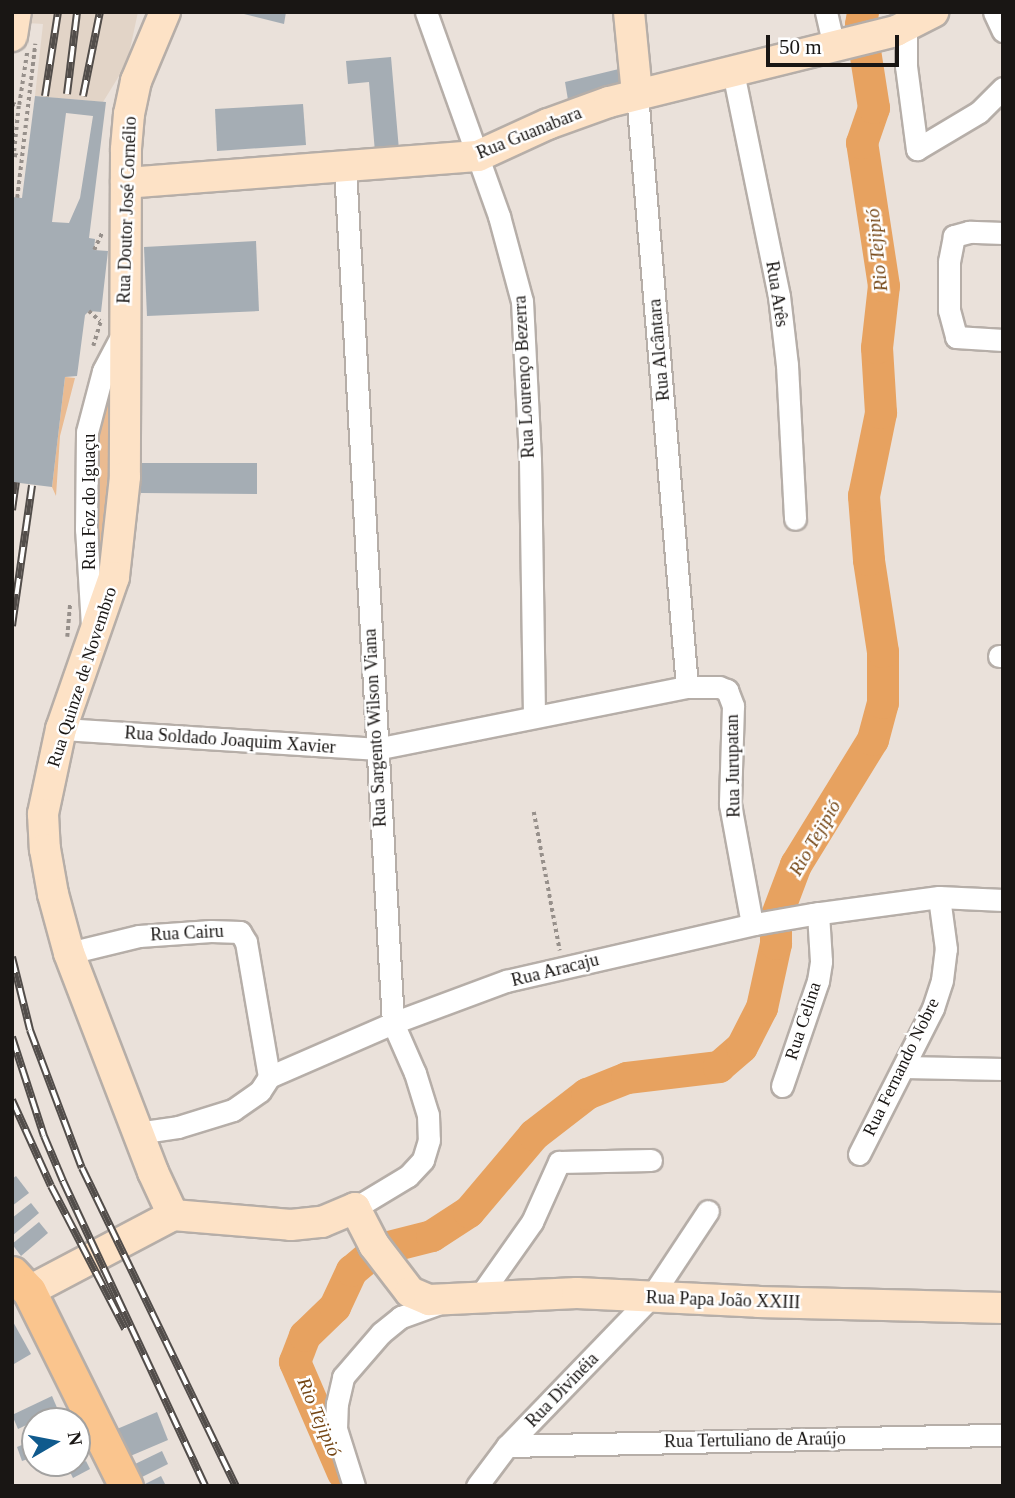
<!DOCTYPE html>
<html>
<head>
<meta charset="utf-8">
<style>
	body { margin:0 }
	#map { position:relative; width:1015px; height:1498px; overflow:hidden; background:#eae1da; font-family:Georgia,serif }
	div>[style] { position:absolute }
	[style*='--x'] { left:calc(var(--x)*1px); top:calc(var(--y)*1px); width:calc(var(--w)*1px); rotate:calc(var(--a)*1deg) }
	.built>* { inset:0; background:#e2d4c7 }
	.green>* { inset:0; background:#eabb91 }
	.river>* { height:32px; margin:-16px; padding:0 16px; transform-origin:16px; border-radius:16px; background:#e7a260 }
	.building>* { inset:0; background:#a5adb4 }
	.path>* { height:3.5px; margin-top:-1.75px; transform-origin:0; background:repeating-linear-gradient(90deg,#97908b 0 3.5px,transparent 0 7px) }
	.roads { filter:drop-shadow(2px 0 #b6aea8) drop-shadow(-2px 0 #b6aea8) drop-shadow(0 2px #b6aea8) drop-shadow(0 -2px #b6aea8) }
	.street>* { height:21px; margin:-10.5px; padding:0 10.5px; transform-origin:10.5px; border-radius:10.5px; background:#fff }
	.secondary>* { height:30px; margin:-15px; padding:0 15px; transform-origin:15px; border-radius:15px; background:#fde2c6 }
	.primary>* { height:33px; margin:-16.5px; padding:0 16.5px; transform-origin:16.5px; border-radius:16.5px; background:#fac58e }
	.rail>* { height:8px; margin-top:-4px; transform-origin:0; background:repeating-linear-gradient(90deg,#fff 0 16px,#524d4a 0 32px); box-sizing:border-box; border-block:2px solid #524d4a }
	span { translate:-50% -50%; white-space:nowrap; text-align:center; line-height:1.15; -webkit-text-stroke:5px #fff; paint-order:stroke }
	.street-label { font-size:18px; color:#191614 }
	.water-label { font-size:19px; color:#754716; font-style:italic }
	.frame { position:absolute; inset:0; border:14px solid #191614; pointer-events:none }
	.north { position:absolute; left:21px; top:1407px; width:70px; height:70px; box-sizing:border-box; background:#fff; border:2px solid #a3a2a1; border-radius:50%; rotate:80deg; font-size:19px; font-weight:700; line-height:28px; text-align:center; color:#191614 }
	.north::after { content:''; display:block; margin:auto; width:24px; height:32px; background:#105a8d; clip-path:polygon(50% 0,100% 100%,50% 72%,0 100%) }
	.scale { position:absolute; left:766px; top:35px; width:133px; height:32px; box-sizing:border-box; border:4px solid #191614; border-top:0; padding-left:9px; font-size:21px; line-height:24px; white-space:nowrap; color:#191614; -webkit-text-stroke:5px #fff; paint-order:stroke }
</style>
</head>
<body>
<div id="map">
	<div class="built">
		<i style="clip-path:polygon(28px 12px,138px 12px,127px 63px,103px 102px,35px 96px,43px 24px,27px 23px)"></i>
	</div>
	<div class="green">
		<i style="clip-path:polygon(110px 372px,116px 476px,107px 568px,96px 593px,90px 462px)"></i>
		<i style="clip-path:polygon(65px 377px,75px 378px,60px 436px,56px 496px,52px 487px)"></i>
	</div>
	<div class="river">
		<i style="--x:343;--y:1473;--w:121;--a:-113.4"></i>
		<i style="--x:295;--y:1362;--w:28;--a:-69"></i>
		<i style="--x:305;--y:1336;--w:42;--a:-44"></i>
		<i style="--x:335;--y:1307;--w:40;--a:-65"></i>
		<i style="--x:352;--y:1271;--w:33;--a:-40"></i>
		<i style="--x:377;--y:1250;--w:57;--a:-14.3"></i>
		<i style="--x:432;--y:1236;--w:44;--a:-33"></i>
		<i style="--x:469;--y:1212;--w:101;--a:-49.8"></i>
		<i style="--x:534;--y:1135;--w:67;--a:-37.7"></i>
		<i style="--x:587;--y:1094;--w:43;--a:-21.8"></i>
		<i style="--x:627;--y:1078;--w:93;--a:-6.8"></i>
		<i style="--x:719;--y:1067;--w:30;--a:-41"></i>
		<i style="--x:742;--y:1047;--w:44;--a:-62.9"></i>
		<i style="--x:762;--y:1008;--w:66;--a:-77.7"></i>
		<i style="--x:776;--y:944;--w:26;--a:-90"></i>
		<i style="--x:776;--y:918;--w:57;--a:-69.3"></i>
		<i style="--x:796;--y:865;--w:147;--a:-58.4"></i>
		<i style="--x:873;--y:740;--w:38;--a:-75"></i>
		<i style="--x:883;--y:703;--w:51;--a:-90"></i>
		<i style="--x:883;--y:652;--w:93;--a:-98.7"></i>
		<i style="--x:869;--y:560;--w:64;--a:-94.5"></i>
		<i style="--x:864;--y:496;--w:85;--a:-78.4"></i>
		<i style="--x:881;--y:413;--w:65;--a:-93.5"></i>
		<i style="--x:877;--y:348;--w:62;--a:-83.6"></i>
		<i style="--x:884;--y:286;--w:145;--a:-98.7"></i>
		<i style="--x:862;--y:143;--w:37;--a:-71"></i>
		<i style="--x:874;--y:108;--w:84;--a:-98.9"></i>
		<i style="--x:861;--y:25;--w:13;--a:-81"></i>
	</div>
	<div class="building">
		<i style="clip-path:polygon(236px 12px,286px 12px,284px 24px)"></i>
		<i style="clip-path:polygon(391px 57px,399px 150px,375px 152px,369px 82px,348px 84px,346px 61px)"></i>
		<i style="clip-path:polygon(623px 68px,625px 89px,569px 106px,565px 82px)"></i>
		<i style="clip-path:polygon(evenodd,35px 96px,106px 102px,89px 238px,95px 239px,94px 250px,108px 251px,101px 312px,89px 311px,85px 315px,77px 376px,65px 377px,52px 487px,12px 482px,12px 197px,22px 198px,35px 96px,66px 113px,93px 116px,80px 198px,69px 223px,52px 222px,66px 113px)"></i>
		<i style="clip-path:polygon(303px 104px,306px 145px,217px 151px,215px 109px)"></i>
		<i style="clip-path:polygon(256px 241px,259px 311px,147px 316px,144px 247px)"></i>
		<i style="clip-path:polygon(141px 463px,257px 463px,257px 494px,141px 493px)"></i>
		<i style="clip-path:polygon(16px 1176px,29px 1193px,12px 1206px,12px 1179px)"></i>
		<i style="clip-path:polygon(31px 1203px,39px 1213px,12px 1236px,12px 1218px)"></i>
		<i style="clip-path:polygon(39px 1222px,48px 1233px,21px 1256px,12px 1244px)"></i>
		<i style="clip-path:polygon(12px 1320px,31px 1354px,14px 1364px,12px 1361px)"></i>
		<i style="clip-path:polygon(52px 1396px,58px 1410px,18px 1429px,12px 1415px)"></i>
		<i style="clip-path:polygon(157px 1412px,168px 1440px,128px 1457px,117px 1429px)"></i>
		<i style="clip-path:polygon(29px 1442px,34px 1457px,22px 1461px,17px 1447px)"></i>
		<i style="clip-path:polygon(162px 1451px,168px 1464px,140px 1478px,133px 1465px)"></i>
		<i style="clip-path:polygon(86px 1461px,90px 1469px,73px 1478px,69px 1470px)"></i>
		<i style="clip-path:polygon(161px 1476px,166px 1486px,141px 1486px)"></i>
	</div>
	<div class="path">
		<i style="--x:12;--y:104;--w:7;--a:8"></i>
		<i style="--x:19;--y:105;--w:54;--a:-81.4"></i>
		<i style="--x:19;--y:106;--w:49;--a:95.8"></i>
		<i style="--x:14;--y:155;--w:7;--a:8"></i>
		<i style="--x:17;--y:198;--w:155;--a:-83.3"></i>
		<i style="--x:94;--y:250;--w:19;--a:-65"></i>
		<i style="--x:89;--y:311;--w:15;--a:42"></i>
		<i style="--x:93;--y:346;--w:28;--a:-73"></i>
		<i style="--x:67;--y:637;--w:34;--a:-85"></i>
		<i style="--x:534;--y:812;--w:141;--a:79.4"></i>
	</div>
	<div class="roads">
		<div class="street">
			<i style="--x:426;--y:12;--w:217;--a:70.3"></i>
			<i style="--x:499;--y:216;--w:88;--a:74.9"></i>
			<i style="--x:522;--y:301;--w:159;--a:87.1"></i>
			<i style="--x:530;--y:460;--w:256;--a:89.1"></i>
			<i style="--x:826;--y:12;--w:37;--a:77"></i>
			<i style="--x:994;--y:12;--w:21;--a:65"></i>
			<i style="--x:906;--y:28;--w:38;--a:90"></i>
			<i style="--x:906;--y:66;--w:84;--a:82.5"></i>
			<i style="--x:917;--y:149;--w:72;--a:-30.8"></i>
			<i style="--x:979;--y:112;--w:34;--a:-45"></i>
			<i style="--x:733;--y:72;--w:229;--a:78.4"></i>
			<i style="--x:779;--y:296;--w:69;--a:83.4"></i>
			<i style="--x:787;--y:365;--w:154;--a:87"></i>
			<i style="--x:637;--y:94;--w:595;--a:85.18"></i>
			<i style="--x:345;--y:168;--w:856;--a:86.79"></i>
			<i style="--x:393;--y:1023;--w:55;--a:66.3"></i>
			<i style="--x:415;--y:1073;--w:44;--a:72.8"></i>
			<i style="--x:428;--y:1115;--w:25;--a:88"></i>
			<i style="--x:429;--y:1140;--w:21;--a:107"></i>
			<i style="--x:423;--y:1160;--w:22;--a:133"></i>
			<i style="--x:408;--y:1176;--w:62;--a:148.9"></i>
			<i style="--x:1003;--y:233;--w:34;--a:-178"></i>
			<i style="--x:969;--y:232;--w:16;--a:165"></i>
			<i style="--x:954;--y:236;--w:25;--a:101"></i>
			<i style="--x:949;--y:261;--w:49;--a:90"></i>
			<i style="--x:949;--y:310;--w:28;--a:75"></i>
			<i style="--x:956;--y:337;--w:47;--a:3.7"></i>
			<i style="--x:92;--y:626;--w:97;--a:-93.5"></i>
			<i style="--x:86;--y:529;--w:97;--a:-89.4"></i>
			<i style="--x:87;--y:432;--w:63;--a:-75.3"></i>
			<i style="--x:103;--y:371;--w:43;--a:-62.2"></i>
			<i style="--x:999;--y:656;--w:4;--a:0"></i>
			<i style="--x:61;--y:729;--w:316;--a:3.6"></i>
			<i style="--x:376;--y:749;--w:317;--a:-11.3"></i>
			<i style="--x:687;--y:687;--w:32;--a:0"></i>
			<i style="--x:719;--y:687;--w:9;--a:21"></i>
			<i style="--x:727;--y:690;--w:17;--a:69"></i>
			<i style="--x:733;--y:706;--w:98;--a:91.8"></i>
			<i style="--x:730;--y:804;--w:122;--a:79.6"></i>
			<i style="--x:69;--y:953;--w:72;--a:-13.7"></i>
			<i style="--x:139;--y:936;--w:72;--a:-4"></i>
			<i style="--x:211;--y:931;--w:29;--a:2"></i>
			<i style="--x:240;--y:932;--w:12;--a:59"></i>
			<i style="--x:246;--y:942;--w:137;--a:80.3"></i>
			<i style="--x:904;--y:1067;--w:99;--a:1.2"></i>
			<i style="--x:782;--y:1086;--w:111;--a:-71.1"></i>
			<i style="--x:818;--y:981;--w:20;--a:-81"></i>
			<i style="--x:821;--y:961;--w:48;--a:-93.6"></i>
			<i style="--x:137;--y:1133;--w:41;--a:-8.3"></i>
			<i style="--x:178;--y:1127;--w:58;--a:-17.2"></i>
			<i style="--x:233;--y:1110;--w:33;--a:-35"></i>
			<i style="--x:260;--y:1091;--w:17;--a:-57"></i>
			<i style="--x:269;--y:1077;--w:135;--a:-23.5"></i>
			<i style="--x:393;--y:1023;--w:121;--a:-20.4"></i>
			<i style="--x:506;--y:981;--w:255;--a:-12.9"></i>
			<i style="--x:755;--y:924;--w:59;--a:-9.8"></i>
			<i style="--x:813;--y:914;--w:127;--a:-7.7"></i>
			<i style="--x:939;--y:897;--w:64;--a:2.7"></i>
			<i style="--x:859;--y:1154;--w:164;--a:-63.1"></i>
			<i style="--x:933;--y:1008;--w:29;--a:-72"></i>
			<i style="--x:942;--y:980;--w:31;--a:-83"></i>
			<i style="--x:946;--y:949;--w:52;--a:-97.7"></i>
			<i style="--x:479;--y:1297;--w:92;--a:-54.8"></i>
			<i style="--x:532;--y:1222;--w:66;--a:-65.8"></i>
			<i style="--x:559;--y:1162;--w:92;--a:-1.2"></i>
			<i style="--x:507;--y:1446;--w:496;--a:-1.3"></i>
			<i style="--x:354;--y:1486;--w:60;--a:-107.5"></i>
			<i style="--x:336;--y:1429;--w:25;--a:-88"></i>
			<i style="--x:337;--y:1404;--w:28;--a:-77"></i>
			<i style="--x:343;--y:1377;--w:58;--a:-49.2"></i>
			<i style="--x:381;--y:1333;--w:26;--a:-39"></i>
			<i style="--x:401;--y:1317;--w:45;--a:-19.7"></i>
			<i style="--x:477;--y:1486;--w:50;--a:-53.1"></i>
			<i style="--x:507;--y:1446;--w:207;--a:-46"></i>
			<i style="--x:651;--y:1297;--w:103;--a:-56.5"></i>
		</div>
		<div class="secondary">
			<i style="--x:165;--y:12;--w:75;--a:112.8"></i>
			<i style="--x:136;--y:81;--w:34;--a:102"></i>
			<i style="--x:129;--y:114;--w:36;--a:95"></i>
			<i style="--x:126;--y:150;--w:327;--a:90.2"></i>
			<i style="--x:125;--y:477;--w:101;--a:96.3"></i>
			<i style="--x:114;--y:577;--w:161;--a:109.2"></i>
			<i style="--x:61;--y:729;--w:87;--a:102"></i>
			<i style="--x:43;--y:814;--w:35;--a:87"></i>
			<i style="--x:45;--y:849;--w:46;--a:79.9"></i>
			<i style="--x:53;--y:894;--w:61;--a:74.8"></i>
			<i style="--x:69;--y:953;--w:235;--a:69"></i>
			<i style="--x:153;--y:1172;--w:47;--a:65.1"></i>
			<i style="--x:629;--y:12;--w:82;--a:84.4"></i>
			<i style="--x:12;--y:36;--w:24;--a:-81"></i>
			<i style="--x:126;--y:183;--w:353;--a:-4.4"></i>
			<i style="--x:478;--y:156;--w:77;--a:-24.6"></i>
			<i style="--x:548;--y:124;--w:65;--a:-19.8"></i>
			<i style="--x:609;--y:102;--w:296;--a:-13.9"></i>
			<i style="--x:896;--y:31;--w:42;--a:-27.2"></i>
			<i style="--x:29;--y:1291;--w:163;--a:-27.8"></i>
			<i style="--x:173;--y:1215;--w:118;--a:4.8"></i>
			<i style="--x:291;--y:1225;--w:31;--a:-6"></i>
			<i style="--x:322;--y:1222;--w:36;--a:-23"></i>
			<i style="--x:355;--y:1208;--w:42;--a:62.8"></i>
			<i style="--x:374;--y:1245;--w:59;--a:52.5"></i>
			<i style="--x:410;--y:1292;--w:21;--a:23"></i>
			<i style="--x:429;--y:1300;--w:148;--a:-2.7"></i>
			<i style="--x:577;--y:1293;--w:181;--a:2.8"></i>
			<i style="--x:758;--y:1302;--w:245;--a:1.4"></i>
		</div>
		<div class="primary">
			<i style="--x:12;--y:1273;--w:25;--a:47"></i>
			<i style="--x:29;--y:1291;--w:218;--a:63.6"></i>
		</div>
	</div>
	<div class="rail">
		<i style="--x:67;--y:94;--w:83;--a:-83"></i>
		<i style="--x:45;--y:96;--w:85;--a:-81.2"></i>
		<i style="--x:83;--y:96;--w:86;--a:-78.6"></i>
		<i style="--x:12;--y:510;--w:28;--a:-82"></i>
		<i style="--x:12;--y:626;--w:142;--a:-81.9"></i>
		<i style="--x:12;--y:957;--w:75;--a:76.1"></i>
		<i style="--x:30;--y:1030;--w:147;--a:69.4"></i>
		<i style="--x:82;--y:1168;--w:353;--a:64.2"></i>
		<i style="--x:12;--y:1037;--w:104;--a:72.1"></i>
		<i style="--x:44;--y:1136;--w:49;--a:67.1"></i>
		<i style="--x:63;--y:1181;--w:336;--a:65"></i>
		<i style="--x:12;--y:1100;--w:94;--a:65.6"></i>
		<i style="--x:51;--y:1186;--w:161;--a:62.6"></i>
	</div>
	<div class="street-label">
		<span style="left:529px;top:133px;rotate:-22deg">Rua Guanabara</span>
		<span style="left:127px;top:210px;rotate:-88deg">Rua Doutor José Cornélio</span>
		<span style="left:777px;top:294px;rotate:81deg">Rua Arês</span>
		<span style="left:659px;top:350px;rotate:-95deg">Rua Alcântara</span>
		<span style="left:524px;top:377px;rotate:-93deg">Rua Lourenço Bezerra</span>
		<span style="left:89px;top:502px;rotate:-90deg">Rua Foz do Iguaçu</span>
		<span style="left:82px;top:677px;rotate:-72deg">Rua Quinze de Novembro</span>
		<span style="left:375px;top:728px;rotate:-93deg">Rua Sargento Wilson Viana</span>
		<span style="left:230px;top:740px;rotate:4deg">Rua Soldado Joaquim Xavier</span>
		<span style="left:733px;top:766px;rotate:-91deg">Rua Jurupatan</span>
		<span style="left:187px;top:933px;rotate:-3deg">Rua Cairu</span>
		<span style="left:555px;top:970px;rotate:-14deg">Rua Aracaju</span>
		<span style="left:803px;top:1021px;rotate:-72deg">Rua Celina</span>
		<span style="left:901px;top:1067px;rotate:-64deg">Rua Fernando Nobre</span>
		<span style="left:723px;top:1300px;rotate:2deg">Rua Papa João XXIII</span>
		<span style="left:562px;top:1390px;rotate:-46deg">Rua Divinéia</span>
		<span style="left:755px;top:1440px;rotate:-1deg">Rua Tertuliano de Araújo</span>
	</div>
	<div class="water-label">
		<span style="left:877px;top:250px;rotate:-96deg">Rio Tejipió</span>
		<span style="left:815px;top:838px;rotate:-60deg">Rio Tejipió</span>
		<span style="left:319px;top:1417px;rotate:67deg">Rio Tejipió</span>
	</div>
	<div class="frame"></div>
	<div class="north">N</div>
	<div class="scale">50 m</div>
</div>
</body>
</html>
